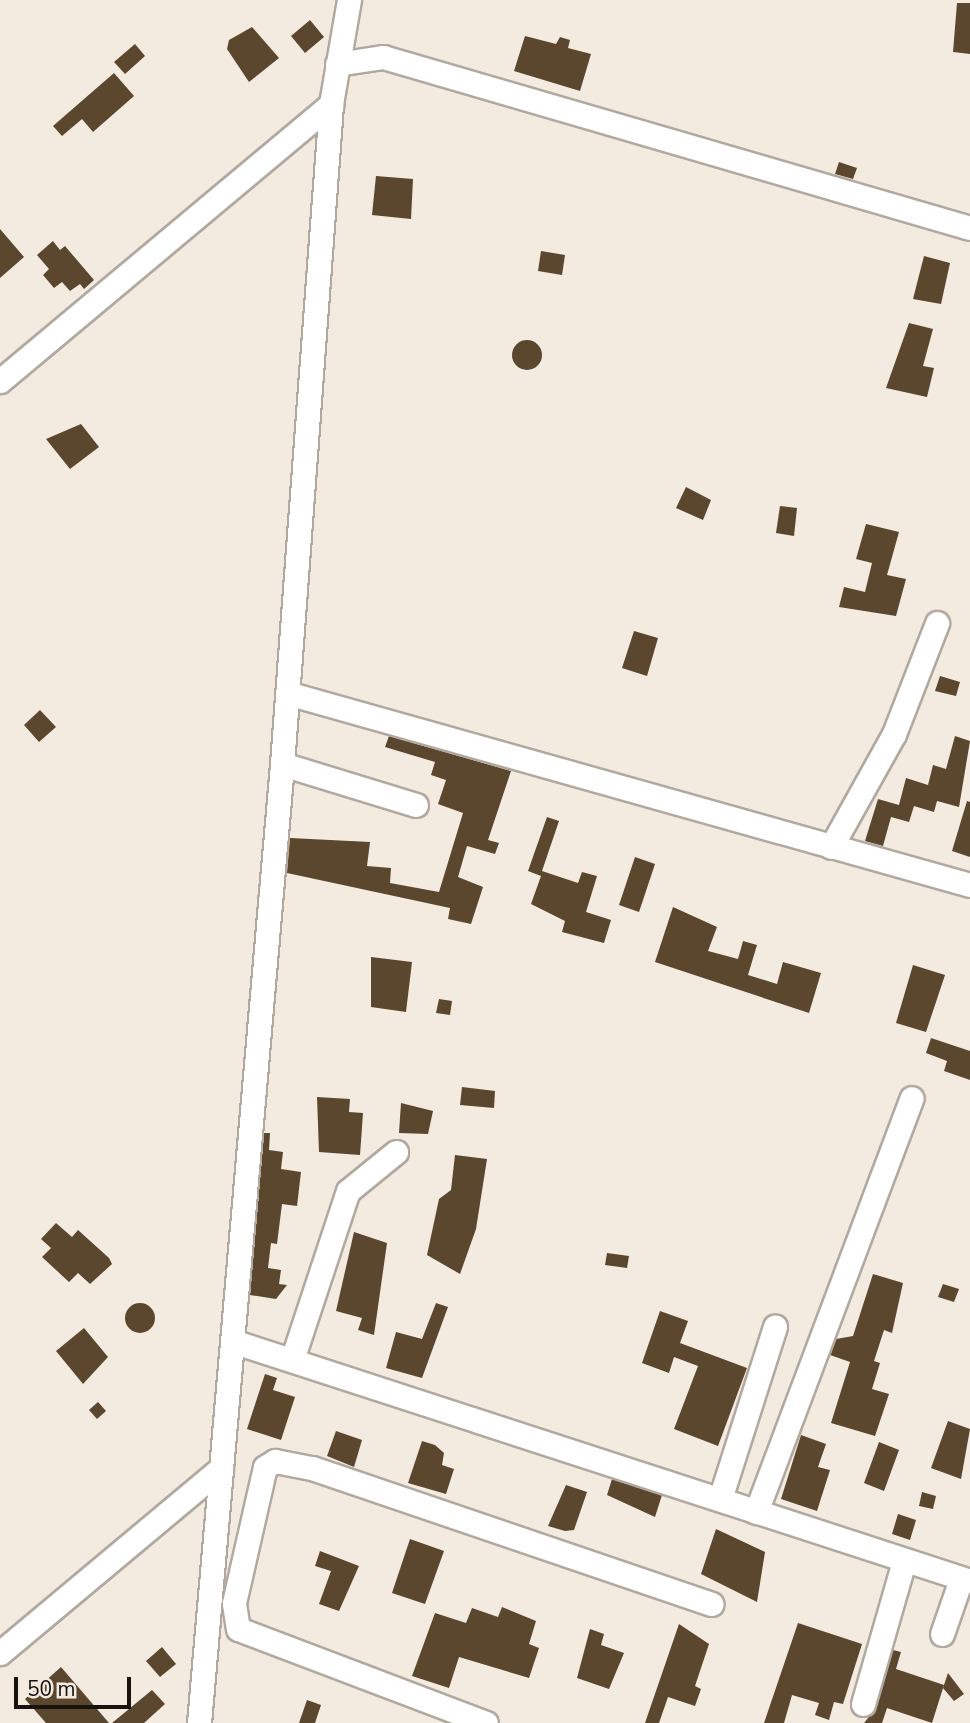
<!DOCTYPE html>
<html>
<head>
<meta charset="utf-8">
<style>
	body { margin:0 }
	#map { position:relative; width:970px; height:1723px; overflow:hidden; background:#f3eae0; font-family:"Nunito Sans",sans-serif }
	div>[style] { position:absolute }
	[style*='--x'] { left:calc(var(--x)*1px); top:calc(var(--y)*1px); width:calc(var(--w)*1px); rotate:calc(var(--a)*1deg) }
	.building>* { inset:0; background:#5b462e }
	.round { border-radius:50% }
	.roads { filter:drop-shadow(2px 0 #b1a99f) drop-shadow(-2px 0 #b1a99f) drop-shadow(0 2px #b1a99f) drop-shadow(0 -2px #b1a99f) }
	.minor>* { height:23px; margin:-11.5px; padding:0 11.5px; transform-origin:11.5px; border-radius:11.5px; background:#fff }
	span { translate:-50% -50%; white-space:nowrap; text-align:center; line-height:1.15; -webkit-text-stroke:7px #f3eae0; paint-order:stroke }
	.scale { position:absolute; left:14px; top:1677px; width:117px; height:32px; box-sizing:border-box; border:4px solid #171410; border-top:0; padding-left:9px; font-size:21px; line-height:24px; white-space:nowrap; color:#171410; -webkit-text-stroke:5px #f3eae0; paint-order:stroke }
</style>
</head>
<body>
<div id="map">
	<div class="building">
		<i style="clip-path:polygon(957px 3px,970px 3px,970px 54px,953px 52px)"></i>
		<i style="clip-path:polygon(310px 20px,324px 37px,305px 53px,291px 36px)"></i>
		<i style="clip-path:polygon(252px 27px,279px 58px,249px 82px,227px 49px,229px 40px)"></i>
		<i style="clip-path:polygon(525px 36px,556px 44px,560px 37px,570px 40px,568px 48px,591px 54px,580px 91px,514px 71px)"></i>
		<i style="clip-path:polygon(135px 44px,145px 56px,125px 74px,114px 62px)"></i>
		<i style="clip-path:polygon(114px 73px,134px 96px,93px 132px,82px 119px,62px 136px,53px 126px)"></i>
		<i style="clip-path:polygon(839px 162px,857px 168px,853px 179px,835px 174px)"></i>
		<i style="clip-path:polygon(376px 176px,413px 179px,411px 219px,372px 215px)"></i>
		<i style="clip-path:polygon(0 229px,24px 257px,0 278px)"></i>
		<i style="clip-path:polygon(53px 241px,60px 250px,65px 246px,94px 280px,84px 289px,80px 284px,70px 291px,62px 282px,54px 288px,43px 275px,49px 269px,37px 255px)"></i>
		<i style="clip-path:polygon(541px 251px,565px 255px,562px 275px,538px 271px)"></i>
		<i style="clip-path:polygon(924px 256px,950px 263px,941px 304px,913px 299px)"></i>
		<i style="clip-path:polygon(909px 323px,933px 329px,923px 366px,934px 368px,927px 397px,886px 388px)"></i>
		<i class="round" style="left:512px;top:340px;width:30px;height:30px"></i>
		<i style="clip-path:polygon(81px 424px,99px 447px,70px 469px,46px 439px)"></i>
		<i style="clip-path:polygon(686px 487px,711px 500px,703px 520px,676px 508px)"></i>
		<i style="clip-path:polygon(780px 506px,797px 508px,794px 536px,776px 533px)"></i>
		<i style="clip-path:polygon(866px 524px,899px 532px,887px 575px,906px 579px,896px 616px,839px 607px,844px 587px,865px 592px,872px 563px,856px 559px)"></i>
		<i style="clip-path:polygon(634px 631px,658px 638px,647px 676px,622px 668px)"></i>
		<i style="clip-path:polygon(940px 676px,960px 682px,956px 696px,935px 691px)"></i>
		<i style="clip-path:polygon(40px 710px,56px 727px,39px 742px,24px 725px)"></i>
		<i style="clip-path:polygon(389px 736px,511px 771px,488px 840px,499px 843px,495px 854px,467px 846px,458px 877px,483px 887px,471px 924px,448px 919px,450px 908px,287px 873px,290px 838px,370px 842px,367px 866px,391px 868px,390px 883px,439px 892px,463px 813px,438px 804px,446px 780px,431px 775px,435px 762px,385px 747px)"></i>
		<i style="clip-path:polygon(955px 736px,970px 741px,959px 807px,937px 801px,934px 812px,914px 806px,909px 822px,891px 817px,883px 846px,865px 841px,878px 799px,899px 805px,906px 778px,928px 785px,933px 765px,946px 769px)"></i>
		<i style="clip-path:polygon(967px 801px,970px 802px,970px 857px,952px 851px)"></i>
		<i style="clip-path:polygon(547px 817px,559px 821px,542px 871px,578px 883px,582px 872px,597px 876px,586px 912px,611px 920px,604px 943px,562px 932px,565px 921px,531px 904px,541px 876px,528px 871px)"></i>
		<i style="clip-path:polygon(635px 857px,655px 864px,639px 912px,619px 905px)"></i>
		<i style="clip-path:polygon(673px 907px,717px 927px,708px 951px,738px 959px,743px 941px,757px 945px,748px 975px,777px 984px,783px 962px,821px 973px,809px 1013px,655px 962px)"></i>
		<i style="clip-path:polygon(371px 957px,412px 962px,406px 1012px,371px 1007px)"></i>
		<i style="clip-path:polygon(913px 965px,945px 975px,926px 1032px,896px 1023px)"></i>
		<i style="clip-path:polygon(439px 999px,452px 1001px,450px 1015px,436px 1013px)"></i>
		<i style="clip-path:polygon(931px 1038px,970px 1051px,970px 1080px,944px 1071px,947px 1061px,926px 1053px)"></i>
		<i style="clip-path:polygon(462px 1087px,495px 1091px,494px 1108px,460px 1105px)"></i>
		<i style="clip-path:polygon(317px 1097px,350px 1099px,349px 1112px,363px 1113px,360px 1155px,319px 1152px)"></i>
		<i style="clip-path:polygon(401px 1103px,433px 1111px,428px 1134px,399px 1133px)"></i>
		<i style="clip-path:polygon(264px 1133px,270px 1133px,269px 1150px,283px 1152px,281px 1169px,301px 1172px,297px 1206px,282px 1204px,277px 1244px,271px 1243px,268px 1268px,281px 1270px,279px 1284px,287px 1285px,276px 1299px,250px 1295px)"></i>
		<i style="clip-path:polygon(455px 1155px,487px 1159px,476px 1229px,460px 1274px,427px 1255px,439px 1199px,451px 1190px)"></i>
		<i style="clip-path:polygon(56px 1223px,72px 1237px,78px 1230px,109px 1258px,112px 1264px,90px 1284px,78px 1273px,69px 1282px,42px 1257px,51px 1248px,41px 1239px)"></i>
		<i style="clip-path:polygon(354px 1232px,387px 1243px,374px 1335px,358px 1330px,362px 1318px,336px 1311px)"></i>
		<i style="clip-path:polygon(607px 1253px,629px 1256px,627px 1268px,605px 1265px)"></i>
		<i style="clip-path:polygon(873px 1274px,903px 1283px,892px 1333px,884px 1330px,874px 1361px,880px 1363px,872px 1389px,889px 1394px,875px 1436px,831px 1423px,850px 1362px,830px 1355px,836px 1339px,853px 1336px)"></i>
		<i style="clip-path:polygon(943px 1284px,959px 1289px,954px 1302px,938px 1297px)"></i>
		<i style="clip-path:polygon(436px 1303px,448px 1307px,422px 1378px,386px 1368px,396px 1332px,422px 1339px)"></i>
		<i class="round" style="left:125px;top:1303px;width:30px;height:30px"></i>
		<i style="clip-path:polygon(660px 1311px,688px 1321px,680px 1343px,747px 1368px,718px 1446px,674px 1429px,698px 1366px,674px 1357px,669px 1373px,642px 1363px)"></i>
		<i style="clip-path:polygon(84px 1328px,108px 1357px,83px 1384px,56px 1351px)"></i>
		<i style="clip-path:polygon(265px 1374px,277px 1378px,273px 1390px,295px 1397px,281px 1440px,247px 1429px)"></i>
		<i style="clip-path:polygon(98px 1402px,106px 1411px,97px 1419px,89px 1410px)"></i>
		<i style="clip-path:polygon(948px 1421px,970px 1429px,961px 1479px,931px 1468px)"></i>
		<i style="clip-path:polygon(336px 1431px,362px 1440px,354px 1467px,327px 1456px)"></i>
		<i style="clip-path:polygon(801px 1435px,826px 1444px,818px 1467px,830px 1470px,817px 1511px,781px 1499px)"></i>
		<i style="clip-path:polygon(422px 1441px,435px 1445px,444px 1453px,442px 1465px,454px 1469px,446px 1494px,408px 1483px)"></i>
		<i style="clip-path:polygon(879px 1442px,899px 1450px,884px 1491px,864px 1483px)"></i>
		<i style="clip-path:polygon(612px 1479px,662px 1495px,655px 1517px,607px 1495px)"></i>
		<i style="clip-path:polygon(566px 1485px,587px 1492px,574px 1530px,565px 1531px,548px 1526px)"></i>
		<i style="clip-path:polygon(922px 1492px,936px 1496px,933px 1509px,919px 1506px)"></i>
		<i style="clip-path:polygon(898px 1514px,916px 1520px,910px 1540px,892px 1534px)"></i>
		<i style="clip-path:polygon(716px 1529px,765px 1552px,757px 1602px,701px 1574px)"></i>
		<i style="clip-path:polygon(410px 1539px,444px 1551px,425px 1604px,392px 1593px)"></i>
		<i style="clip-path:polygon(320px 1551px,359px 1566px,339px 1611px,319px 1604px,331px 1571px,315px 1566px)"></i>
		<i style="clip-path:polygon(502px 1607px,536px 1621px,529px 1644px,539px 1648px,529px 1678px,459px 1657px,449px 1688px,412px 1676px,435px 1613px,466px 1623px,472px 1608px,498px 1617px)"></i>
		<i style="clip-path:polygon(798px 1623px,862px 1644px,843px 1704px,834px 1702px,829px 1720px,815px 1715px,819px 1703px,792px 1695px,784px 1723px,764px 1723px)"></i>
		<i style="clip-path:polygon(679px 1624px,709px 1644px,695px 1686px,701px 1689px,695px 1706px,668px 1697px,659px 1723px,645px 1723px)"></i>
		<i style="clip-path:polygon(590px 1629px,604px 1634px,601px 1645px,624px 1653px,609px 1689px,577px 1678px)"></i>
		<i style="clip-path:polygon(162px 1647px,176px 1664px,160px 1677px,146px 1661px)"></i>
		<i style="clip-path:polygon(893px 1650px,901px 1652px,896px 1669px,944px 1685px,932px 1723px,887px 1708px,882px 1723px,864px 1723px,876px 1708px)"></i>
		<i style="clip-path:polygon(61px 1667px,109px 1723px,46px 1723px,25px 1699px)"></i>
		<i style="clip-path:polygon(948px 1673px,964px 1694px,954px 1701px,943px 1688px)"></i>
		<i style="clip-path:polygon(152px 1690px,165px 1704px,144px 1723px,112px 1723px)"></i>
		<i style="clip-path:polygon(307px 1700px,321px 1705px,315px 1723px,299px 1723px)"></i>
	</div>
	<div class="roads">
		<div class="minor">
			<i style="--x:337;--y:64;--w:47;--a:-8.7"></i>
			<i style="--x:383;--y:57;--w:611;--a:16.24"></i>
			<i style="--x:0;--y:381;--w:432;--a:-39.9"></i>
			<i style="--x:287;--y:693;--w:709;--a:15.7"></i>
			<i style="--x:282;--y:764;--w:140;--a:17"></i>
			<i style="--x:831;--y:847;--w:129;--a:-60.9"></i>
			<i style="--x:894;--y:734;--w:119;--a:-68.8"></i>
			<i style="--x:232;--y:1341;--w:776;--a:18.01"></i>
			<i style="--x:292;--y:1360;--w:178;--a:-71.7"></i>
			<i style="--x:348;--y:1191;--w:62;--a:-39.1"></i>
			<i style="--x:720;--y:1499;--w:181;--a:-72.3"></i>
			<i style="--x:756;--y:1512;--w:442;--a:-69.4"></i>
			<i style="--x:942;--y:1634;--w:58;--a:-70.9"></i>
			<i style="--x:0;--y:1653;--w:288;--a:-39.9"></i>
			<i style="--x:863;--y:1704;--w:149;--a:-74"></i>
			<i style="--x:199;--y:1723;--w:963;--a:-85.05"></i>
			<i style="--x:282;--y:764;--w:662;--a:-85.75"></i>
			<i style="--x:331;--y:104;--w:106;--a:-80.2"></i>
			<i style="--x:486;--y:1723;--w:265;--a:-159.2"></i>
			<i style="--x:238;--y:1629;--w:26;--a:-99"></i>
			<i style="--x:234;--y:1603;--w:139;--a:-77.2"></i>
			<i style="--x:265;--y:1467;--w:12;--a:-31"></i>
			<i style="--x:275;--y:1461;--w:38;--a:11"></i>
			<i style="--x:312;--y:1468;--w:422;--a:18.8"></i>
		</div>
	</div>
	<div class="scale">50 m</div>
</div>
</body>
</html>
